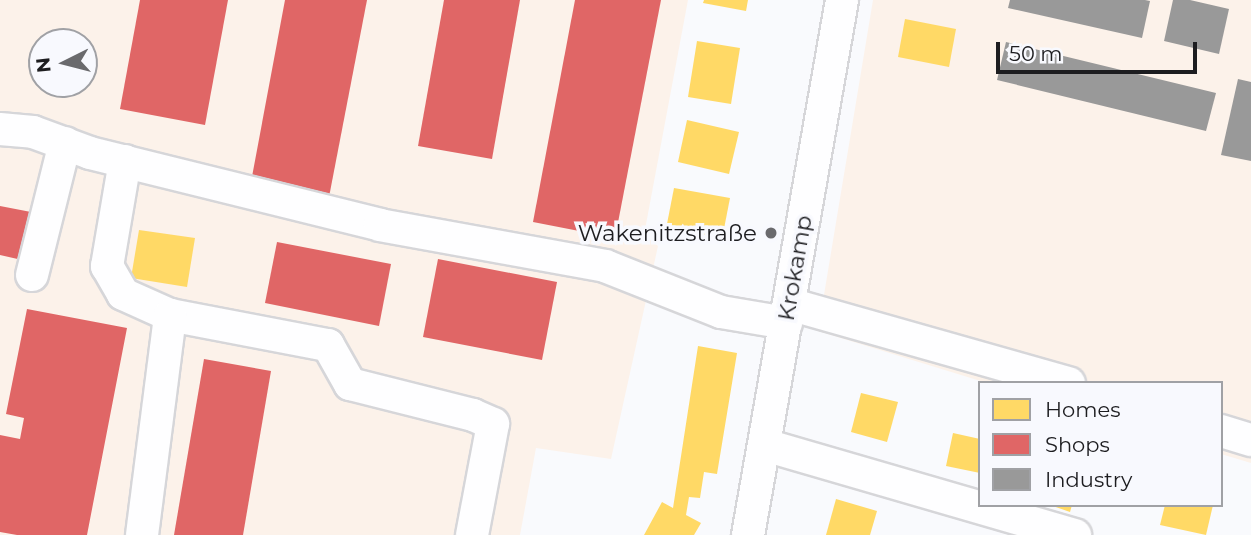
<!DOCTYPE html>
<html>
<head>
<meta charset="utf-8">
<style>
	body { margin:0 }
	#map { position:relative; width:1251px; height:535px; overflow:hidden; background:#f9fafd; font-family:Montserrat,sans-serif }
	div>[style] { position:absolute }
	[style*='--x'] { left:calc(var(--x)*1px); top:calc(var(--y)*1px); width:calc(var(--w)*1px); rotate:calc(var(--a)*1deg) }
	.industrial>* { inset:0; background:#fcf2ea }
	.homes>* { inset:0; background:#ffd966 }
	.shops>* { inset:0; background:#e06666 }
	.industry>* { inset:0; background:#999 }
	.roads { filter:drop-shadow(2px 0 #d6d6d9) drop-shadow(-2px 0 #d6d6d9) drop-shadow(0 2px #d6d6d9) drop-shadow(0 -2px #d6d6d9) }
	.minor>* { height:32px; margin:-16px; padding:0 16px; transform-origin:16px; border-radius:16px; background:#fefeff }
	.dots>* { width:19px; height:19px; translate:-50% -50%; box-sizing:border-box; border:4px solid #f8f9fe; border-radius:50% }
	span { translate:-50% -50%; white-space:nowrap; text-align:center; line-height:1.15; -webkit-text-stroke:7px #f8f9fe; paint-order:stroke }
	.poi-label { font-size:23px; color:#1d1d20 }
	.right { translate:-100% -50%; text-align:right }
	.street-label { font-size:23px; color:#1d1d20 }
	.legend { position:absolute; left:978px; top:381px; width:245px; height:126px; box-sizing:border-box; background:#f8f9fe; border:2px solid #a0a1a5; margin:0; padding:9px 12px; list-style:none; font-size:21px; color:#1d1d20 }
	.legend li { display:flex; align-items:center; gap:14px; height:35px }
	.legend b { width:35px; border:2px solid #a0a1a5 }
	.north { position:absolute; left:28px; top:28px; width:70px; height:70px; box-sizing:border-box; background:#f8f9fe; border:2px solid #a0a1a5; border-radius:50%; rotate:264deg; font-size:19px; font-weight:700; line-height:28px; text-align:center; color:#1d1d20 }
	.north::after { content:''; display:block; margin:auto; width:24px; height:32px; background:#6a6a6d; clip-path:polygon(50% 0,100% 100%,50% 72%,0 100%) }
	.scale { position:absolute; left:996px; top:42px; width:201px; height:32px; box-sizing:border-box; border:4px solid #1d1d20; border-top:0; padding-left:9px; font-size:21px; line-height:24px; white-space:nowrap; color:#1d1d20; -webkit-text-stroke:5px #f8f9fe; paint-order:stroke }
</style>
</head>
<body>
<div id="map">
	<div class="industrial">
		<i style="clip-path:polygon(evenodd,0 0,688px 0,644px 235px,658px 246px,611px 459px,536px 448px,520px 535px,0 535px,0 0,42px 42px,84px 42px,84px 84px,42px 84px,42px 42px)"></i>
		<i style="clip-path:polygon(873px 0,1251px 0,1251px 463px,1221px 454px,1221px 383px,987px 383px,818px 331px)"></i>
	</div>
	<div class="homes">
		<i style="clip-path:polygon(704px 0,748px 0,746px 11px,703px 3px)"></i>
		<i style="clip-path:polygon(905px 19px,956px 29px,949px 67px,898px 57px)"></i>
		<i style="clip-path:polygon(697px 41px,740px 48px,731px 104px,688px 97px)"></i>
		<i style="clip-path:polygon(687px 120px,739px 132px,729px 174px,678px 162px)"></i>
		<i style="clip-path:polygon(674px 188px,730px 198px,722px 239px,666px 229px)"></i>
		<i style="clip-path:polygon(139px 230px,195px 238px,187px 287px,131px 278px)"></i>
		<i style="clip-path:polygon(698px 346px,737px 353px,717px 474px,704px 472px,700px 498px,689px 497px,686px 515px,701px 523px,694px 535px,644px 535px,662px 502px,673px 508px)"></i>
		<i style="clip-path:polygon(861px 393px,898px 402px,887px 442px,851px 432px)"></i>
		<i style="clip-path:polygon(953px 433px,980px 439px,980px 473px,946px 466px)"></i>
		<i style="clip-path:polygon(836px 499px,877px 511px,870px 535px,826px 535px)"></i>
		<i style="clip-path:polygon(1050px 505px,1072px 505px,1070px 512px)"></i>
		<i style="clip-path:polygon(1165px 505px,1213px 505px,1206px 535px,1160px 525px)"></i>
	</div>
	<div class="shops">
		<i style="clip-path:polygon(140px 0,228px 0,205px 125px,120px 109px)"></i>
		<i style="clip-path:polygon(285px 0,367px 0,329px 197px,251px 182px)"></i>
		<i style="clip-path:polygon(444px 0,520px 0,492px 159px,418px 146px)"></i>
		<i style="clip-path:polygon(575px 0,661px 0,615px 238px,533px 222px)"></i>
		<i style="clip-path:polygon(0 206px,31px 212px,22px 260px,0 255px)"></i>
		<i style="clip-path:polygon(277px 242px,391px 264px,379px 326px,265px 303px)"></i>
		<i style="clip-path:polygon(438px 259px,557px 282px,542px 360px,423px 337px)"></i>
		<i style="clip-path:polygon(27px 309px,127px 328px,87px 535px,17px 535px,0 532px,0 435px,20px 439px,24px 418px,6px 414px)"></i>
		<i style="clip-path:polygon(204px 359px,271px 371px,243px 535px,174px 535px)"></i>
	</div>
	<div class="industry">
		<i style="clip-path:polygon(1010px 0,1145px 0,1150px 1px,1142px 38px,1008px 8px)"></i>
		<i style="clip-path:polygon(1173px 0,1190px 0,1229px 9px,1219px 54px,1164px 41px)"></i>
		<i style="clip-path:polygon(1006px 42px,1216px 93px,1206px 131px,997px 80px)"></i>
		<i style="clip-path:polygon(1238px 79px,1251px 82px,1251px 161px,1221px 155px)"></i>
	</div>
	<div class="roads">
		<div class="minor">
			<i style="--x:0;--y:129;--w:33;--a:5"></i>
			<i style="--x:33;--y:132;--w:61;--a:20.2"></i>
			<i style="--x:90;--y:153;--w:299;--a:13.9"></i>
			<i style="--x:380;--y:225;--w:229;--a:10.3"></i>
			<i style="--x:605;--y:266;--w:125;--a:21.6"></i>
			<i style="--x:721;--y:312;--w:66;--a:9.6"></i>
			<i style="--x:125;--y:161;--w:107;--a:99.7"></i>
			<i style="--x:107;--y:266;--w:32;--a:60"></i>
			<i style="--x:123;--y:294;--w:51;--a:24.1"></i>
			<i style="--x:170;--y:315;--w:161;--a:10.8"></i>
			<i style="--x:328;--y:345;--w:45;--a:60.6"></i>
			<i style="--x:350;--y:384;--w:127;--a:14.1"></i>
			<i style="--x:473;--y:415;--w:22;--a:24"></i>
			<i style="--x:493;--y:424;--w:113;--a:100.7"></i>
			<i style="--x:32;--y:275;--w:136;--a:-76"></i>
			<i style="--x:789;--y:304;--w:291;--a:15.8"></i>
			<i style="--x:1221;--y:431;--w:31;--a:17"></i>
			<i style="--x:765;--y:445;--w:323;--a:16.2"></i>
			<i style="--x:142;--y:535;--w:222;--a:-82.7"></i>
			<i style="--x:748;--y:535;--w:543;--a:-80.03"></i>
		</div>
	</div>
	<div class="dots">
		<i style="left:771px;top:233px;background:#6a6a6d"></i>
	</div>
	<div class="poi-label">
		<span class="right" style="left:757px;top:233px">Wakenitzstraße</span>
	</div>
	<div class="street-label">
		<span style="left:795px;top:268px;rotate:-80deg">Krokamp</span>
	</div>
	<ul class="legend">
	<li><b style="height:19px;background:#ffd966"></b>Homes</li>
	<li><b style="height:19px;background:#e06666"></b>Shops</li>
	<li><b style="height:19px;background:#999"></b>Industry</li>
	</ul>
	<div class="north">N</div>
	<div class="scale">50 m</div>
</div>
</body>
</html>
